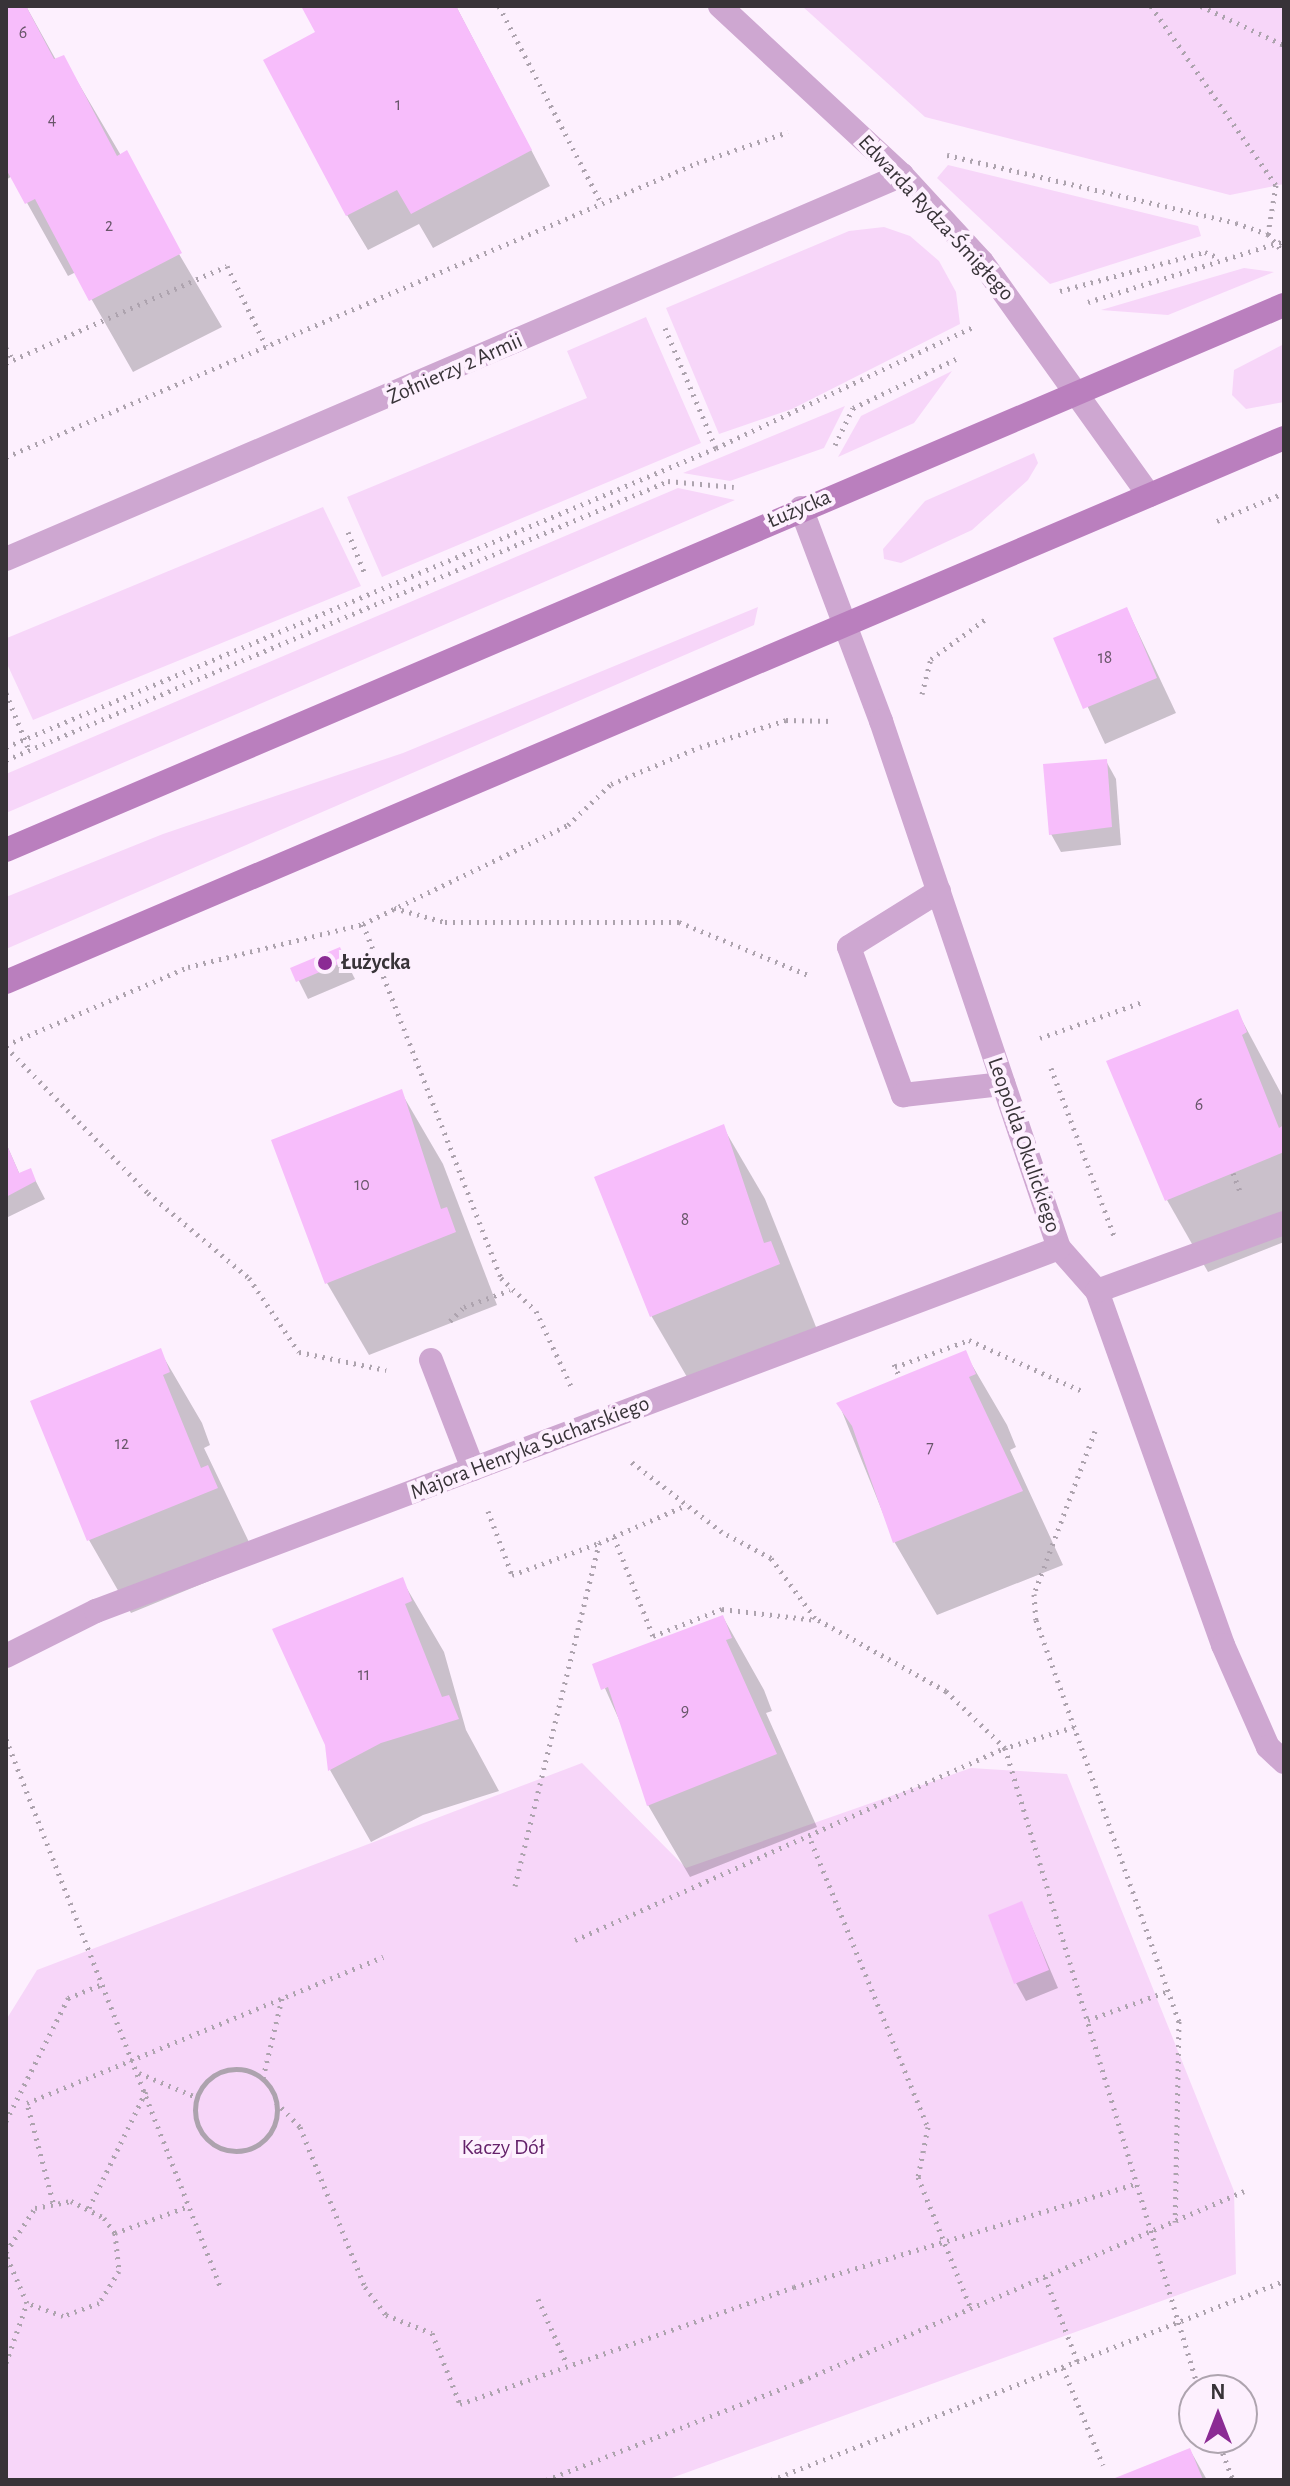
<!DOCTYPE html>
<html>
<head>
<meta charset="utf-8">
<style>
	body { margin:0 }
	#map { position:relative; width:1290px; height:2486px; overflow:hidden; background:#fdf0fe; font-family:"Alegreya Sans",sans-serif }
	div>[style] { position:absolute }
	[style*='--x'] { left:calc(var(--x)*1px); top:calc(var(--y)*1px); width:calc(var(--w)*1px); rotate:calc(var(--a)*1deg) }
	.green>* { inset:0; background:#f7d6f9 }
	.shadow>* { inset:0; background:#0003 }
	.building>* { inset:0; background:#f7bdfb }
	.path>* { height:5px; margin-top:-2.5px; transform-origin:0; background:repeating-linear-gradient(90deg,#ada3ae 0 2px,transparent 0 8px) }
	.path>.ring { margin:-2.5px; padding:0; box-sizing:content-box; background:none; border:5px solid #ada3ae; border-radius:50% }
	.service>* { height:24px; margin:-12px; padding:0 12px; transform-origin:12px; border-radius:12px; background:#cea7d1 }
	.minor>* { height:24px; margin:-12px; padding:0 12px; transform-origin:12px; border-radius:12px; background:#cea7d1 }
	.secondary>* { height:24px; margin:-12px; padding:0 12px; transform-origin:12px; border-radius:12px; background:#ba7fbe }
	.dots>* { width:22px; height:22px; translate:-50% -50%; box-sizing:border-box; border:4px solid #fdf0fe; border-radius:50% }
	span { translate:-50% -50%; white-space:nowrap; text-align:center; line-height:1.15; -webkit-text-stroke:8px #fdf0fe; paint-order:stroke }
	.number-label { font-size:18px; color:#685669 }
	.number-label span { -webkit-text-stroke-width:0 }
	.street-label { font-size:22px; color:#383338 }
	.poi-label { font-size:22px; color:#383338; font-weight:700 }
	.left { translate:0 -50%; text-align:left }
	.park-label { font-size:22px; color:#64226a }
	.frame { position:absolute; inset:0; border:8px solid #383338; pointer-events:none }
	.north { position:absolute; left:1178px; top:2374px; width:80px; height:80px; box-sizing:border-box; background:#fdf0fe; border:2px solid #aea4af; border-radius:50%; rotate:0deg; font-size:22px; font-weight:700; line-height:32px; text-align:center; color:#383338 }
	.north::after { content:''; display:block; margin:auto; width:28px; height:36px; background:#8b2b94; clip-path:polygon(50% 0,100% 100%,50% 72%,0 100%) }
</style>
</head>
<body>
<div id="map">
	<div class="green">
		<i style="clip-path:polygon(802px 6px,1284px 6px,1284px 184px,1230px 195px,925px 117px)"></i>
		<i style="clip-path:polygon(948px 165px,1198px 226px,1201px 236px,1050px 284px,937px 178px)"></i>
		<i style="clip-path:polygon(884px 227px,910px 236px,939px 261px,956px 292px,960px 324px,792px 409px,719px 434px,666px 308px,849px 231px)"></i>
		<i style="clip-path:polygon(1244px 268px,1274px 272px,1168px 315px,1101px 310px)"></i>
		<i style="clip-path:polygon(646px 317px,701px 443px,382px 577px,347px 497px,587px 398px,567px 351px)"></i>
		<i style="clip-path:polygon(1284px 344px,1284px 402px,1246px 409px,1232px 395px,1234px 370px)"></i>
		<i style="clip-path:polygon(952px 371px,914px 423px,838px 457px,861px 416px)"></i>
		<i style="clip-path:polygon(845px 406px,824px 448px,730px 481px,683px 473px)"></i>
		<i style="clip-path:polygon(1034px 453px,1038px 463px,1028px 480px,972px 530px,901px 563px,884px 559px,883px 549px,925px 501px)"></i>
		<i style="clip-path:polygon(678px 488px,735px 500px,6px 813px,6px 774px)"></i>
		<i style="clip-path:polygon(323px 507px,361px 586px,33px 720px,8px 666px,7px 638px)"></i>
		<i style="clip-path:polygon(758px 607px,754px 625px,6px 949px,6px 897px,163px 834px,403px 753px)"></i>
		<i style="clip-path:polygon(582px 1763px,686px 1868px,971px 1768px,1067px 1774px,1234px 2191px,1236px 2274px,666px 2480px,6px 2480px,6px 2020px,37px 1970px)"></i>
	</div>
	<div class="shadow">
		<i style="clip-path:polygon(6px 6px,26px 6px,56px 60px,63px 57px,222px 327px,133px 372px,76px 272px,68px 276px,12px 176px,6px 180px)"></i>
		<i style="clip-path:polygon(303px 6px,456px 6px,550px 186px,433px 248px,419px 224px,368px 250px,347px 215px,317px 33px)"></i>
		<i style="clip-path:polygon(1127px 609px,1176px 713px,1105px 744px,1056px 639px)"></i>
		<i style="clip-path:polygon(1106px 761px,1116px 779px,1121px 845px,1061px 852px,1051px 834px)"></i>
		<i style="clip-path:polygon(340px 950px,355px 979px,308px 999px,293px 969px)"></i>
		<i style="clip-path:polygon(1237px 1011px,1284px 1099px,1284px 1242px,1208px 1272px,1167px 1200px)"></i>
		<i style="clip-path:polygon(401px 1092px,443px 1164px,497px 1305px,369px 1355px,327px 1283px)"></i>
		<i style="clip-path:polygon(723px 1127px,765px 1199px,820px 1337px,694px 1389px,652px 1317px,596px 1178px)"></i>
		<i style="clip-path:polygon(6px 1143px,20px 1175px,30px 1170px,45px 1199px,6px 1218px)"></i>
		<i style="clip-path:polygon(160px 1351px,202px 1423px,210px 1445px,204px 1448px,258px 1561px,131px 1613px,89px 1540px,33px 1402px)"></i>
		<i style="clip-path:polygon(965px 1353px,1007px 1425px,1016px 1447px,1010px 1450px,1063px 1565px,937px 1615px,895px 1543px,839px 1404px)"></i>
		<i style="clip-path:polygon(402px 1580px,444px 1652px,466px 1730px,499px 1791px,423px 1815px,371px 1842px,330px 1770px)"></i>
		<i style="clip-path:polygon(723px 1617px,764px 1690px,772px 1711px,766px 1713px,817px 1827px,690px 1877px,648px 1805px,646px 1780px,595px 1666px)"></i>
		<i style="clip-path:polygon(1022px 1904px,1058px 1988px,1026px 2001px,1016px 1983px)"></i>
		<i style="clip-path:polygon(1190px 2450px,1207px 2480px,1115px 2480px)"></i>
	</div>
	<div class="building">
		<i style="clip-path:polygon(6px 6px,26px 6px,54px 59px,64px 55px,117px 156px,127px 150px,182px 253px,89px 301px,35px 199px,25px 204px,6px 169px)"></i>
		<i style="clip-path:polygon(301px 6px,456px 6px,532px 150px,411px 214px,397px 190px,346px 216px,263px 60px,315px 32px)"></i>
		<i style="clip-path:polygon(1127px 607px,1157px 678px,1083px 709px,1053px 638px)"></i>
		<i style="clip-path:polygon(1107px 759px,1112px 827px,1049px 835px,1043px 764px)"></i>
		<i style="clip-path:polygon(340px 947px,346px 961px,296px 982px,290px 968px)"></i>
		<i style="clip-path:polygon(1238px 1009px,1247px 1032px,1242px 1035px,1279px 1128px,1284px 1125px,1284px 1152px,1165px 1201px,1106px 1061px)"></i>
		<i style="clip-path:polygon(402px 1089px,441px 1209px,447px 1207px,456px 1232px,325px 1284px,271px 1140px)"></i>
		<i style="clip-path:polygon(724px 1124px,764px 1243px,771px 1241px,780px 1264px,650px 1317px,594px 1177px)"></i>
		<i style="clip-path:polygon(6px 1143px,19px 1173px,31px 1168px,36px 1181px,6px 1197px)"></i>
		<i style="clip-path:polygon(161px 1348px,170px 1372px,163px 1375px,201px 1468px,208px 1465px,218px 1488px,87px 1541px,30px 1401px)"></i>
		<i style="clip-path:polygon(966px 1350px,976px 1374px,969px 1377px,1023px 1491px,893px 1543px,852px 1426px,836px 1403px)"></i>
		<i style="clip-path:polygon(403px 1577px,412px 1601px,405px 1604px,442px 1697px,449px 1695px,459px 1719px,381px 1743px,328px 1771px,325px 1745px,272px 1629px)"></i>
		<i style="clip-path:polygon(723px 1615px,732px 1638px,726px 1640px,777px 1754px,647px 1806px,608px 1687px,601px 1690px,592px 1664px)"></i>
		<i style="clip-path:polygon(1022px 1901px,1049px 1970px,1014px 1984px,988px 1915px)"></i>
		<i style="clip-path:polygon(1190px 2448px,1203px 2480px,1110px 2480px)"></i>
	</div>
	<div class="path">
		<i style="--x:499;--y:6;--w:222;--a:62.6"></i>
		<i style="--x:1151;--y:6;--w:218;--a:55.1"></i>
		<i style="--x:1276;--y:185;--w:50;--a:99.3"></i>
		<i style="--x:1201;--y:6;--w:92;--a:25.2"></i>
		<i style="--x:947;--y:155;--w:297;--a:13.2"></i>
		<i style="--x:1236;--y:223;--w:34;--a:19"></i>
		<i style="--x:1268;--y:234;--w:25;--a:50"></i>
		<i style="--x:1060;--y:291;--w:150;--a:-15.1"></i>
		<i style="--x:1205;--y:252;--w:13;--a:23"></i>
		<i style="--x:1088;--y:302;--w:205;--a:-17.3"></i>
		<i style="--x:665;--y:328;--w:130;--a:67"></i>
		<i style="--x:6;--y:348;--w:14;--a:60"></i>
		<i style="--x:6;--y:363;--w:241;--a:-23.7"></i>
		<i style="--x:227;--y:266;--w:89;--a:64"></i>
		<i style="--x:835;--y:445;--w:41;--a:-64.1"></i>
		<i style="--x:853;--y:408;--w:114;--a:-25.4"></i>
		<i style="--x:6;--y:457;--w:751;--a:-23.05"></i>
		<i style="--x:697;--y:163;--w:96;--a:-18.8"></i>
		<i style="--x:1217;--y:521;--w:73;--a:-22.7"></i>
		<i style="--x:348;--y:532;--w:45;--a:68"></i>
		<i style="--x:6;--y:693;--w:61;--a:68"></i>
		<i style="--x:922;--y:694;--w:36;--a:-76"></i>
		<i style="--x:931;--y:659;--w:69;--a:-36.2"></i>
		<i style="--x:6;--y:747;--w:770;--a:-22.84"></i>
		<i style="--x:716;--y:448;--w:284;--a:-25.2"></i>
		<i style="--x:6;--y:760;--w:718;--a:-22.85"></i>
		<i style="--x:668;--y:481;--w:66;--a:5.2"></i>
		<i style="--x:394;--y:908;--w:53;--a:15.4"></i>
		<i style="--x:445;--y:922;--w:234;--a:0"></i>
		<i style="--x:679;--y:922;--w:139;--a:22.3"></i>
		<i style="--x:363;--y:924;--w:380;--a:68.7"></i>
		<i style="--x:501;--y:1278;--w:48;--a:43.3"></i>
		<i style="--x:536;--y:1311;--w:83;--a:65"></i>
		<i style="--x:1040;--y:1038;--w:109;--a:-19.3"></i>
		<i style="--x:6;--y:1045;--w:198;--a:-23.2"></i>
		<i style="--x:188;--y:967;--w:180;--a:-13.8"></i>
		<i style="--x:363;--y:924;--w:228;--a:-25.8"></i>
		<i style="--x:568;--y:825;--w:59;--a:-43.6"></i>
		<i style="--x:611;--y:784;--w:96;--a:-22.6"></i>
		<i style="--x:700;--y:747;--w:90;--a:-17.4"></i>
		<i style="--x:786;--y:720;--w:47;--a:1.2"></i>
		<i style="--x:6;--y:1047;--w:204;--a:45.8"></i>
		<i style="--x:148;--y:1193;--w:132;--a:40.1"></i>
		<i style="--x:249;--y:1278;--w:89;--a:56"></i>
		<i style="--x:299;--y:1352;--w:89;--a:11.7"></i>
		<i style="--x:1051;--y:1068;--w:182;--a:69.4"></i>
		<i style="--x:1233;--y:1173;--w:19;--a:69"></i>
		<i style="--x:450;--y:1321;--w:20;--a:-45"></i>
		<i style="--x:464;--y:1307;--w:49;--a:-20.3"></i>
		<i style="--x:894;--y:1364;--w:15;--a:67"></i>
		<i style="--x:895;--y:1367;--w:79;--a:-20"></i>
		<i style="--x:969;--y:1340;--w:124;--a:24.3"></i>
		<i style="--x:1095;--y:1431;--w:174;--a:110.5"></i>
		<i style="--x:1034;--y:1594;--w:26;--a:86"></i>
		<i style="--x:1036;--y:1620;--w:426;--a:70.4"></i>
		<i style="--x:1179;--y:2021;--w:201;--a:91.1"></i>
		<i style="--x:488;--y:1511;--w:68;--a:69.4"></i>
		<i style="--x:512;--y:1575;--w:93;--a:-20.2"></i>
		<i style="--x:614;--y:1537;--w:106;--a:68.5"></i>
		<i style="--x:653;--y:1636;--w:74;--a:-21.4"></i>
		<i style="--x:722;--y:1609;--w:95;--a:6.7"></i>
		<i style="--x:1074;--y:1727;--w:72;--a:163.1"></i>
		<i style="--x:1005;--y:1748;--w:671;--a:73.19"></i>
		<i style="--x:6;--y:1739;--w:587;--a:68.63"></i>
		<i style="--x:811;--y:1841;--w:309;--a:67.8"></i>
		<i style="--x:928;--y:2127;--w:51;--a:101.3"></i>
		<i style="--x:918;--y:2177;--w:142;--a:68.1"></i>
		<i style="--x:515;--y:1886;--w:353;--a:-76.2"></i>
		<i style="--x:599;--y:1543;--w:96;--a:-23.4"></i>
		<i style="--x:575;--y:1940;--w:471;--a:-24.1"></i>
		<i style="--x:1005;--y:1748;--w:82;--a:-136"></i>
		<i style="--x:946;--y:1691;--w:150;--a:-150.9"></i>
		<i style="--x:815;--y:1618;--w:74;--a:-126.3"></i>
		<i style="--x:771;--y:1558;--w:55;--a:-152"></i>
		<i style="--x:722;--y:1532;--w:118;--a:-142.3"></i>
		<i style="--x:1088;--y:2020;--w:85;--a:-19.9"></i>
		<i class="ring" style="left:195px;top:2069px;width:77px;height:77px"></i>
		<i style="--x:139;--y:2073;--w:62;--a:22.8"></i>
		<i style="--x:263;--y:2078;--w:82;--a:-76.6"></i>
		<i style="--x:276;--y:2102;--w:35;--a:46"></i>
		<i style="--x:300;--y:2127;--w:173;--a:67.9"></i>
		<i style="--x:365;--y:2287;--w:35;--a:53"></i>
		<i style="--x:386;--y:2315;--w:49;--a:21.4"></i>
		<i style="--x:432;--y:2333;--w:76;--a:68.5"></i>
		<i style="--x:460;--y:2404;--w:354;--a:-19.3"></i>
		<i style="--x:794;--y:2287;--w:359;--a:-16.8"></i>
		<i style="--x:6;--y:2121;--w:138;--a:-63.2"></i>
		<i style="--x:68;--y:1998;--w:37;--a:-22"></i>
		<i style="--x:53;--y:2202;--w:102;--a:-104.7"></i>
		<i style="--x:27;--y:2103;--w:385;--a:-22.3"></i>
		<i style="--x:89;--y:2208;--w:130;--a:-64"></i>
		<i style="--x:115;--y:2233;--w:79;--a:-20"></i>
		<i style="--x:6;--y:2252;--w:53;--a:-56.6"></i>
		<i style="--x:35;--y:2208;--w:37;--a:-11"></i>
		<i style="--x:71;--y:2201;--w:37;--a:27"></i>
		<i style="--x:104;--y:2218;--w:19;--a:54"></i>
		<i style="--x:115;--y:2233;--w:38;--a:84"></i>
		<i style="--x:119;--y:2271;--w:38;--a:122"></i>
		<i style="--x:99;--y:2303;--w:38;--a:160"></i>
		<i style="--x:63;--y:2316;--w:38;--a:-160"></i>
		<i style="--x:27;--y:2303;--w:52;--a:-113.6"></i>
		<i style="--x:1045;--y:2277;--w:92;--a:69"></i>
		<i style="--x:538;--y:2299;--w:71;--a:66"></i>
		<i style="--x:6;--y:2363;--w:64;--a:-70.7"></i>
		<i style="--x:1063;--y:2368;--w:105;--a:67.6"></i>
		<i style="--x:1217;--y:2438;--w:45;--a:69.1"></i>
		<i style="--x:546;--y:2480;--w:274;--a:-21.2"></i>
		<i style="--x:801;--y:2381;--w:482;--a:-23.2"></i>
		<i style="--x:771;--y:2480;--w:550;--a:-21.2"></i>
	</div>
	<div class="service">
		<i style="--x:939;--y:891;--w:106;--a:148.1"></i>
		<i style="--x:849;--y:947;--w:158;--a:70"></i>
		<i style="--x:903;--y:1095;--w:101;--a:-6.3"></i>
		<i style="--x:431;--y:1360;--w:117;--a:68.9"></i>
	</div>
	<div class="minor">
		<i style="--x:720;--y:6;--w:248;--a:42.9"></i>
		<i style="--x:902;--y:175;--w:118;--a:47.4"></i>
		<i style="--x:982;--y:262;--w:287;--a:54.4"></i>
		<i style="--x:801;--y:508;--w:228;--a:69.4"></i>
		<i style="--x:881;--y:721;--w:556;--a:71.34"></i>
		<i style="--x:1059;--y:1248;--w:57;--a:48.5"></i>
		<i style="--x:1097;--y:1291;--w:376;--a:70.4"></i>
		<i style="--x:1223;--y:1645;--w:111;--a:66.2"></i>
		<i style="--x:1268;--y:1747;--w:22;--a:43"></i>
		<i style="--x:6;--y:559;--w:975;--a:-23.2"></i>
		<i style="--x:1097;--y:1291;--w:199;--a:-20"></i>
		<i style="--x:6;--y:1656;--w:101;--a:-26.6"></i>
		<i style="--x:96;--y:1611;--w:1029;--a:-20.65"></i>
	</div>
	<div class="secondary">
		<i style="--x:6;--y:850;--w:1389;--a:-23.1"></i>
		<i style="--x:6;--y:982;--w:1389;--a:-23.06"></i>
	</div>
	<div class="dots">
		<i style="left:325px;top:963px;background:#8b2b94"></i>
	</div>
	<div class="number-label">
		<span style="left:23px;top:33px">6</span>
		<span style="left:398px;top:105px">1</span>
		<span style="left:52px;top:120px">4</span>
		<span style="left:109px;top:226px">2</span>
		<span style="left:1105px;top:658px">18</span>
		<span style="left:1199px;top:1105px">6</span>
		<span style="left:362px;top:1185px">10</span>
		<span style="left:685px;top:1220px">8</span>
		<span style="left:122px;top:1444px">12</span>
		<span style="left:930px;top:1448px">7</span>
		<span style="left:364px;top:1675px">11</span>
		<span style="left:685px;top:1711px">9</span>
	</div>
	<div class="street-label">
		<span style="left:936px;top:218px;rotate:47deg">Edwarda Rydza-Śmigłego</span>
		<span style="left:455px;top:369px;rotate:-24deg">Żołnierzy 2 Armii</span>
		<span style="left:799px;top:509px;rotate:-23deg">Łużycka</span>
		<span style="left:1024px;top:1145px;rotate:71deg">Leopolda Okulickiego</span>
		<span style="left:530px;top:1448px;rotate:-21deg">Majora Henryka Sucharskiego</span>
	</div>
	<div class="poi-label">
		<span class="left" style="left:341px;top:963px">Łużycka</span>
	</div>
	<div class="park-label">
		<span style="left:503px;top:2148px">Kaczy Dół</span>
	</div>
	<div class="frame"></div>
	<div class="north">N</div>
</div>
</body>
</html>
